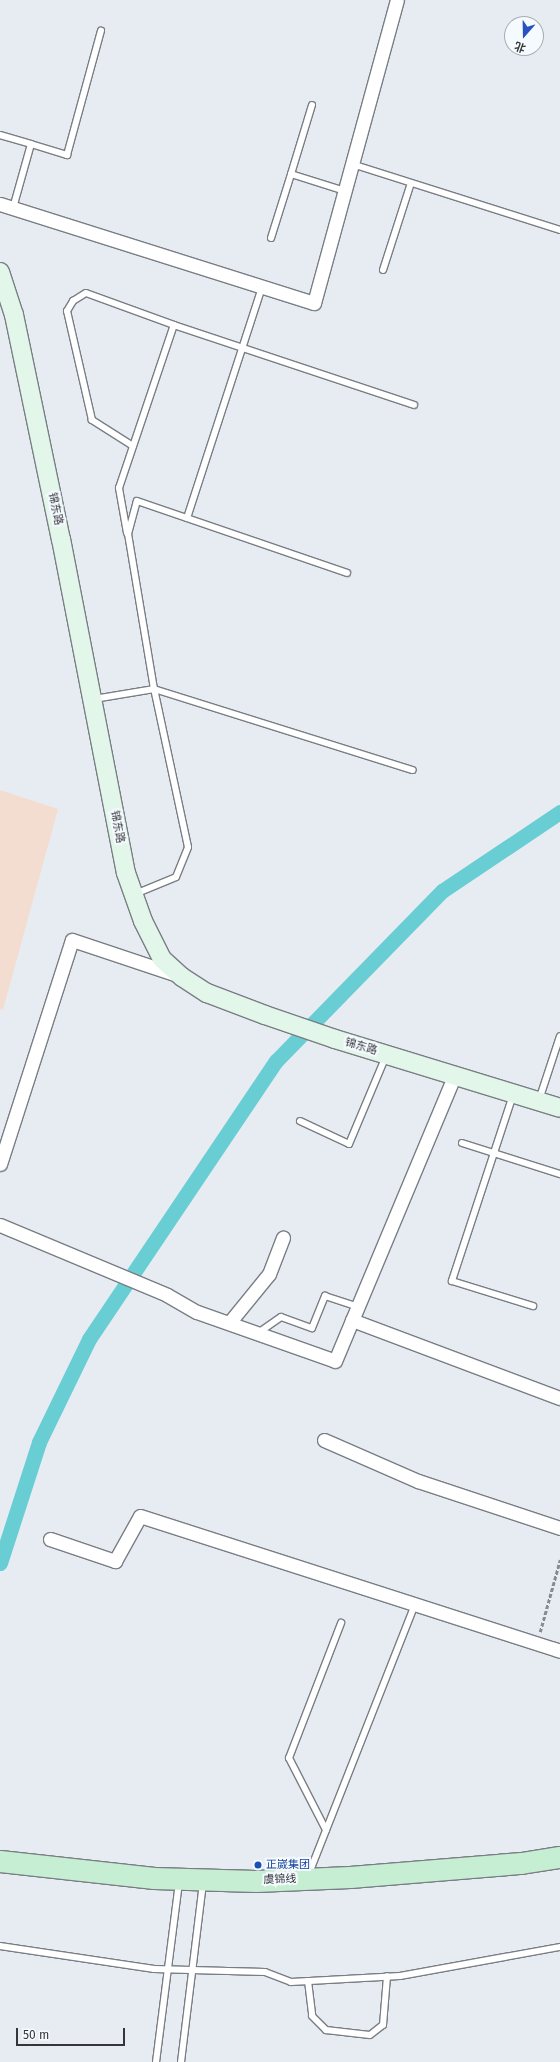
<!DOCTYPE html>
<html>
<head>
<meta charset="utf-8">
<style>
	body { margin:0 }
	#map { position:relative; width:560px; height:2062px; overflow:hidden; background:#e7ecf3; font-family:"Fira Sans","Noto Sans SC",sans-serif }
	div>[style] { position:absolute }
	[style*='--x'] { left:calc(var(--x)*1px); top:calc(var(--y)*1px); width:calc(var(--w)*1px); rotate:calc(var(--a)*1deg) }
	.commercial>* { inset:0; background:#f3ddd0 }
	.canal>* { height:15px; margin:-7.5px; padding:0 7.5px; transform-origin:7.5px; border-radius:7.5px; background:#69ced3 }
	.path>* { height:2.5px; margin-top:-1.25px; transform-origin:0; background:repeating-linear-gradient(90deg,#878a8f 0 4px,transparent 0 6px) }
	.roads { filter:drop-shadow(1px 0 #797e84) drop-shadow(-1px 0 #797e84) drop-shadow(0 1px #797e84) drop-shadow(0 -1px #797e84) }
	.service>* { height:6px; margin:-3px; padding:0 3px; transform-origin:3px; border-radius:3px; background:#fff }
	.minor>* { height:13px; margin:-6.5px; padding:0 6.5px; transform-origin:6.5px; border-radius:6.5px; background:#fff }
	.secondary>* { height:18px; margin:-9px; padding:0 9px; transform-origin:9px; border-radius:9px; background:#e2f7e9 }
	.primary>* { height:21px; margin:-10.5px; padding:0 10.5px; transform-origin:10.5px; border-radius:10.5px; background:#c6eed3 }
	.dots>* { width:11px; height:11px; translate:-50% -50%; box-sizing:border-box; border:2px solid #f5faff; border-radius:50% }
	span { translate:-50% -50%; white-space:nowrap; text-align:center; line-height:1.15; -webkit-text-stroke:4px #f5faff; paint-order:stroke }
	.street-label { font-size:11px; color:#343639 }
	.transit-label { font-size:11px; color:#164399 }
	.left { translate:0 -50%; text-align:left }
	.north { position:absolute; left:504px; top:16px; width:40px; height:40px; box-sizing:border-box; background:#f5faff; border:1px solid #a8acb0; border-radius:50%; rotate:200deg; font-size:11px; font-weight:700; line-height:16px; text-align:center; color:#343639 }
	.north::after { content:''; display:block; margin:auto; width:14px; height:18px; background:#2852c0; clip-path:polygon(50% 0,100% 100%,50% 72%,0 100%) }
	.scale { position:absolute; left:16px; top:2028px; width:109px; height:18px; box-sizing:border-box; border:2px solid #343639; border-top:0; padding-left:5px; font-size:12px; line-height:14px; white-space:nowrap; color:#343639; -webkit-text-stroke:3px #f5faff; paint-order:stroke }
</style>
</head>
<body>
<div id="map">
	<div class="commercial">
		<i style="clip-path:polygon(0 790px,58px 809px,3px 1010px,0 1009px)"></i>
	</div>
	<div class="canal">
		<i style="--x:0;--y:1563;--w:127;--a:-72.1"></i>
		<i style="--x:39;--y:1442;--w:114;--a:-64.1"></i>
		<i style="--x:89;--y:1339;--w:335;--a:-56.1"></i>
		<i style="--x:276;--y:1061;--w:238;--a:-45.7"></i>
		<i style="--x:442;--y:891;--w:142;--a:-33.8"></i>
	</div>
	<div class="path">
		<i style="--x:540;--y:1632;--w:75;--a:-74.5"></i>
	</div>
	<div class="roads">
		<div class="service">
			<i style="--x:312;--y:105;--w:72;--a:106.9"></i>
			<i style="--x:291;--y:174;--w:57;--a:17.5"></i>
			<i style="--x:0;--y:135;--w:32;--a:16"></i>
			<i style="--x:352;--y:164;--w:218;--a:17.6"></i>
			<i style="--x:13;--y:208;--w:66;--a:-74.3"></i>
			<i style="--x:31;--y:144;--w:38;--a:17"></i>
			<i style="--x:67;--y:155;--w:129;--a:-74.7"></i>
			<i style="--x:271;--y:238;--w:67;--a:-72.6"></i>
			<i style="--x:383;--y:270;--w:91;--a:-72.2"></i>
			<i style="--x:133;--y:446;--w:49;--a:-147.6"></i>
			<i style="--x:92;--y:420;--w:112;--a:-102.9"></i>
			<i style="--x:67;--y:311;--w:12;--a:-59"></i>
			<i style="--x:73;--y:301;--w:15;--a:-32"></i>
			<i style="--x:86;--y:293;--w:94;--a:20"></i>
			<i style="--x:187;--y:518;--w:243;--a:-72"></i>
			<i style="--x:127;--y:533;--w:46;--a:-100.1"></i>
			<i style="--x:119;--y:488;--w:172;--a:-71.4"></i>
			<i style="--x:174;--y:325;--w:253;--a:18.4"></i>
			<i style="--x:94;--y:699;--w:61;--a:-9.5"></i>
			<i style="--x:154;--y:689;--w:271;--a:17.4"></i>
			<i style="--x:135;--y:894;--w:44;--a:-22.5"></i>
			<i style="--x:176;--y:877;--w:32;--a:-68"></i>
			<i style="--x:188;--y:847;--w:162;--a:-102.1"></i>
			<i style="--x:154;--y:689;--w:157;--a:-99.5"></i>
			<i style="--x:128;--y:534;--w:34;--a:-75"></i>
			<i style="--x:137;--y:501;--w:222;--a:18.9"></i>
			<i style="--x:513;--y:1095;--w:196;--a:108.2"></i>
			<i style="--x:452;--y:1281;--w:85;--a:17.2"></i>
			<i style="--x:539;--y:1100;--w:67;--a:-71.8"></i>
			<i style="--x:300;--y:1121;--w:54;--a:25.1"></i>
			<i style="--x:349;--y:1144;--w:95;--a:-67.2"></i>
			<i style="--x:462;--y:1143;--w:103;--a:17.6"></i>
			<i style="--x:258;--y:1333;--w:28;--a:-35"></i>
			<i style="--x:281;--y:1317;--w:33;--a:20"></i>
			<i style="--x:312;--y:1328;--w:35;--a:-68"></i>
			<i style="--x:325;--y:1296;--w:35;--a:18"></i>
			<i style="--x:326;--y:1830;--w:81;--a:-117.2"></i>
			<i style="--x:289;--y:1758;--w:145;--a:-68.9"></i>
			<i style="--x:308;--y:1876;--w:291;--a:-68.5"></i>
			<i style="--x:0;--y:1946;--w:156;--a:8.5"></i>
			<i style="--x:154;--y:1969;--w:111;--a:1.5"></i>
			<i style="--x:265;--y:1972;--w:28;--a:21"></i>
			<i style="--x:291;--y:1982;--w:109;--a:-3.2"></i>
			<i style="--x:400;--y:1976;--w:163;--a:-10.3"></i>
			<i style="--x:308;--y:1981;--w:35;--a:83"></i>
			<i style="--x:312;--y:2016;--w:20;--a:45"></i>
			<i style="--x:326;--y:2030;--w:44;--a:6.5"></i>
			<i style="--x:370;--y:2035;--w:16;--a:-38"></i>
			<i style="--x:383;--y:2025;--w:49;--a:-85.3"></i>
			<i style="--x:156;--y:2062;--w:181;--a:-82.7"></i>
			<i style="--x:181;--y:2062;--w:180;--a:-83"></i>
		</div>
		<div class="minor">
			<i style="--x:0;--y:204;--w:329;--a:17.5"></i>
			<i style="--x:314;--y:303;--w:314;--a:-74.7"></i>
			<i style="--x:0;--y:1164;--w:235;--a:-72.2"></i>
			<i style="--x:72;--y:940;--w:111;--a:18.4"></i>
			<i style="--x:0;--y:1225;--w:181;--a:22.7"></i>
			<i style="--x:167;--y:1295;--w:34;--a:30"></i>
			<i style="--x:197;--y:1312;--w:146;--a:19.5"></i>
			<i style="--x:335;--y:1361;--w:309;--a:-67.3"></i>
			<i style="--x:352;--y:1320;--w:222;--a:20.6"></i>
			<i style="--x:229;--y:1323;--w:63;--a:-50.8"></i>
			<i style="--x:269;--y:1274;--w:39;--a:-69"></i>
			<i style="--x:324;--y:1440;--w:103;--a:23.6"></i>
			<i style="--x:418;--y:1481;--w:150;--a:18.3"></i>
			<i style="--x:50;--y:1539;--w:69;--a:18.7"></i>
			<i style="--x:115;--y:1561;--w:51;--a:-60.9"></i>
			<i style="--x:140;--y:1516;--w:441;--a:17.8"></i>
		</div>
		<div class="secondary">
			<i style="--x:0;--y:272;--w:45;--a:72"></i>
			<i style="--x:14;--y:315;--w:229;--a:78.2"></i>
			<i style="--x:61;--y:539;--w:340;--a:79"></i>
			<i style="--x:126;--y:873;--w:51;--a:70.5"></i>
			<i style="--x:143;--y:921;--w:42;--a:63.4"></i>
			<i style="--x:162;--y:959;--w:27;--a:42"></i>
			<i style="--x:182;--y:977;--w:30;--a:33"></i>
			<i style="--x:207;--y:993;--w:62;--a:20.8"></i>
			<i style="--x:265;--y:1015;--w:74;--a:18.9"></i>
			<i style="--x:335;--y:1039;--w:235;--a:17"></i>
		</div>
		<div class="primary">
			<i style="--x:0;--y:1861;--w:155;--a:6.3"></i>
			<i style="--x:154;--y:1878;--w:102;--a:1.7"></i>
			<i style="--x:256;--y:1881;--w:94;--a:-2.4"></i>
			<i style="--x:350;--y:1877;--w:172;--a:-4.7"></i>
			<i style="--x:521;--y:1863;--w:39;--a:-9"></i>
		</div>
	</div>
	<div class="dots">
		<i style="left:258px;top:1865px;background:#1a4fb4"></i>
	</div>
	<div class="street-label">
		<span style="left:55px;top:509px;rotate:78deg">锦东路</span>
		<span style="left:117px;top:827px;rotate:79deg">锦东路</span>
		<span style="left:361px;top:1047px;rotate:16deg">锦东路</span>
		<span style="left:280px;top:1880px;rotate:-2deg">虞锦线</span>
	</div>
	<div class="transit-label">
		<span class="left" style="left:266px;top:1865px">正崴集团</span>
	</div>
	<div class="north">北</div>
	<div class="scale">50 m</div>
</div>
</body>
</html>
